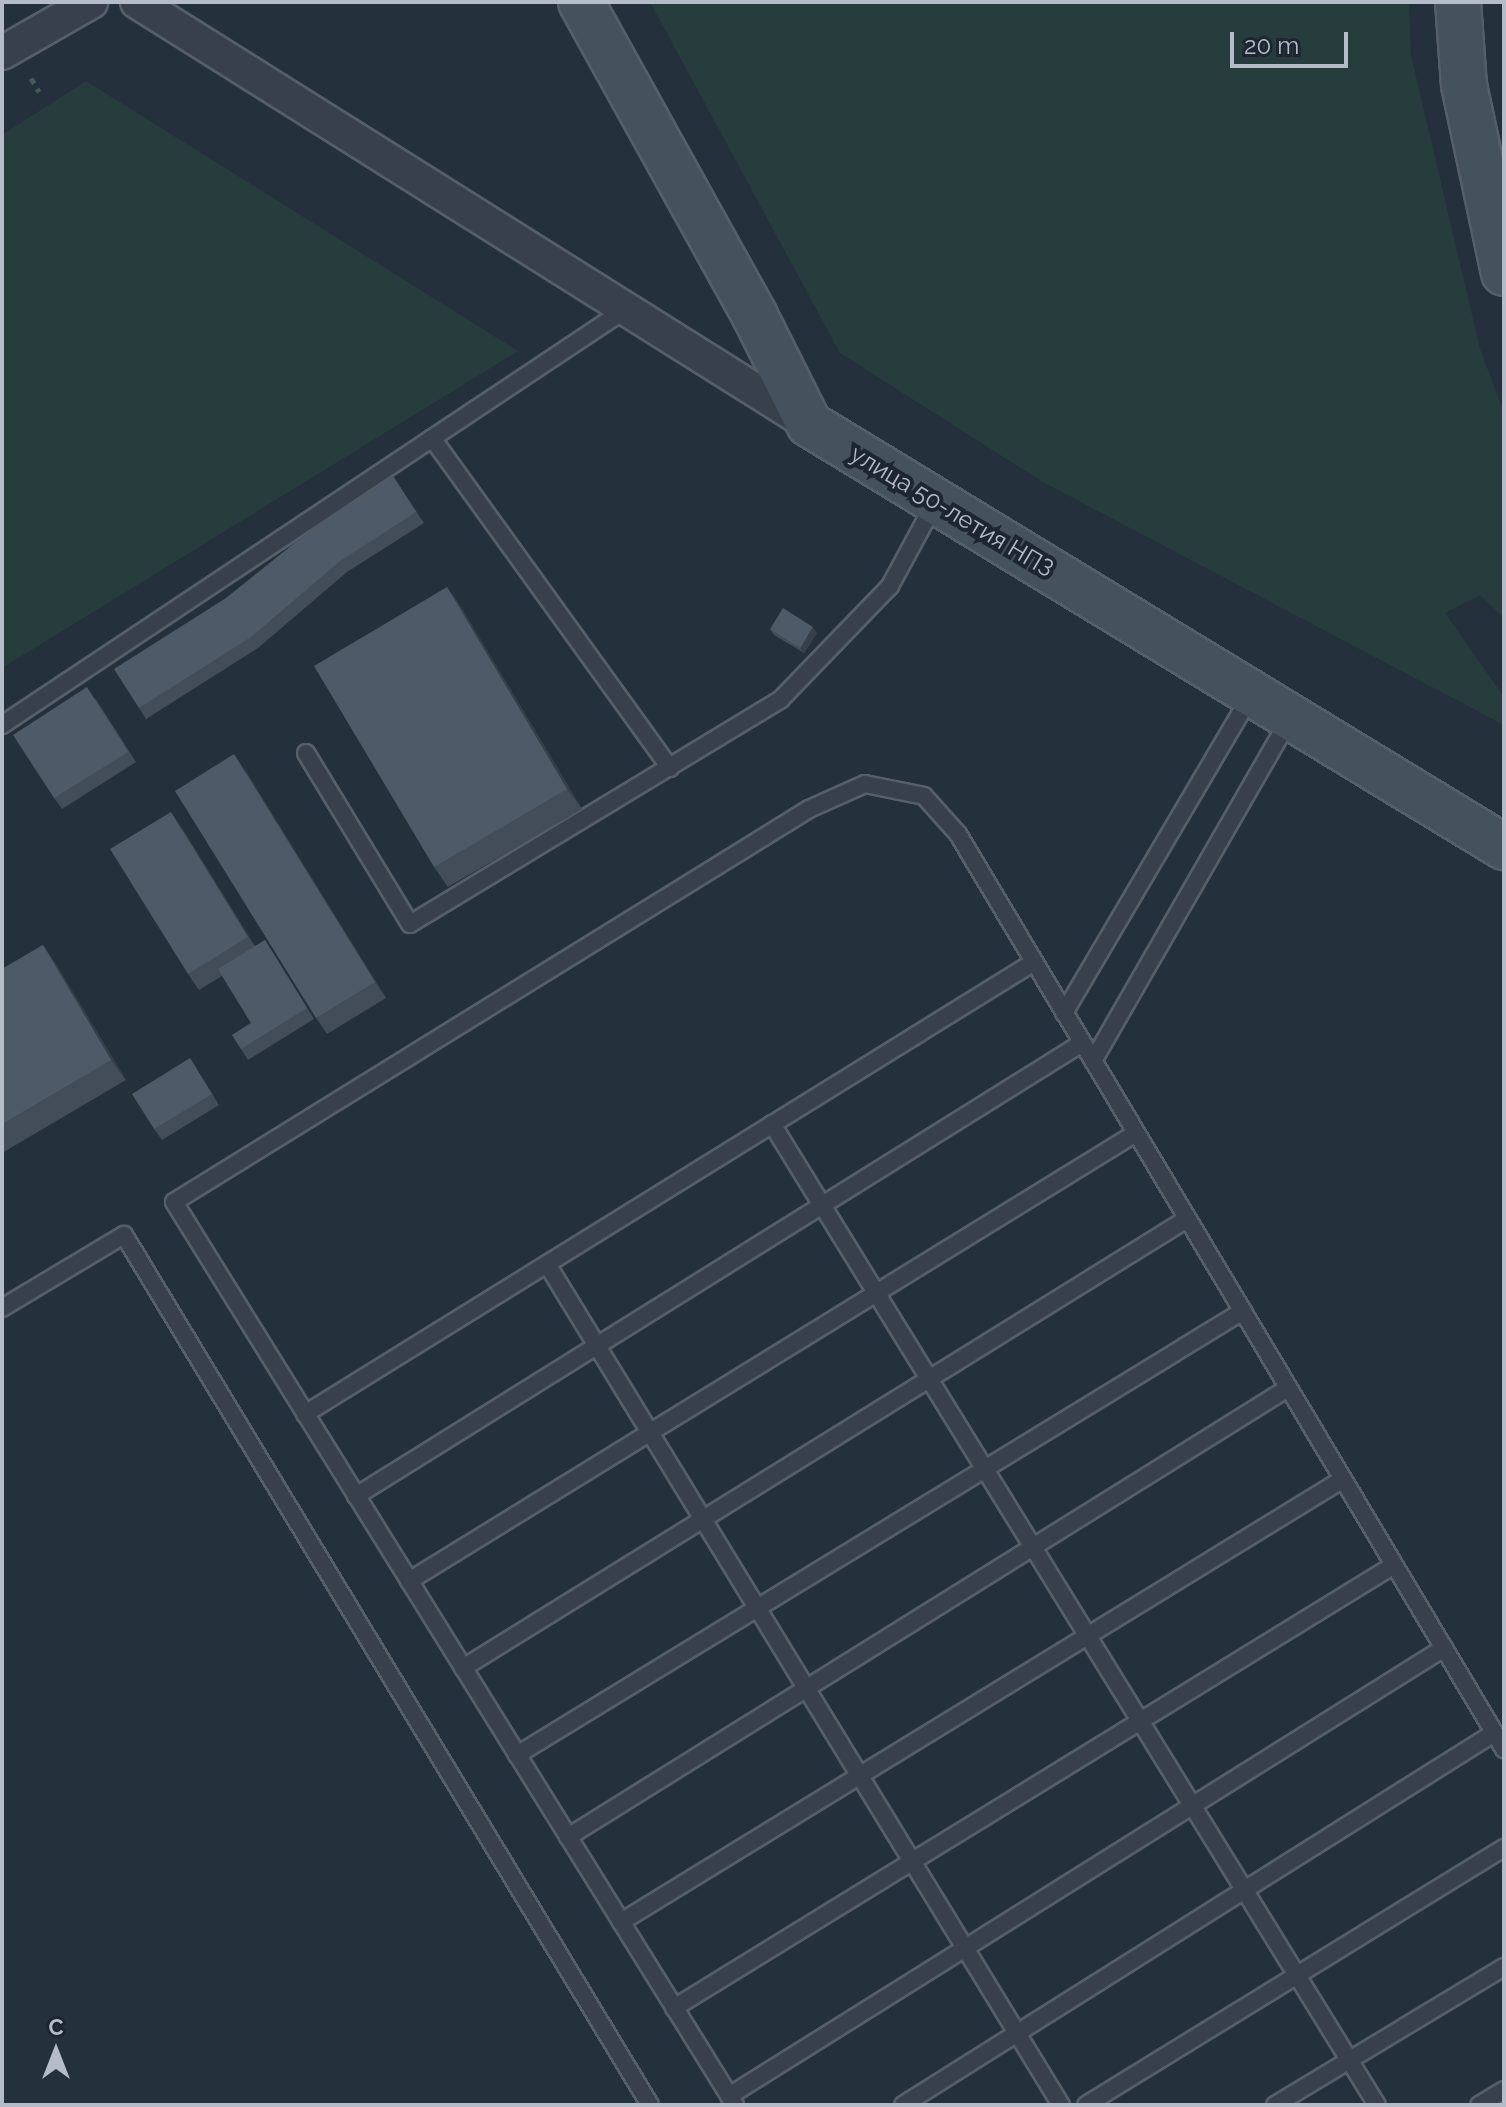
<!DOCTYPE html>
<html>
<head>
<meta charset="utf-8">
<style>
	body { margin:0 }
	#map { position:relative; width:1506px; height:2107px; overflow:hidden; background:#24303b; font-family:Raleway,sans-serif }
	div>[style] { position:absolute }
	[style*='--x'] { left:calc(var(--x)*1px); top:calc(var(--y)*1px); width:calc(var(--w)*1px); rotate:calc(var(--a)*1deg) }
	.green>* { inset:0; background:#273d3d }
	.path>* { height:5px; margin-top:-2.5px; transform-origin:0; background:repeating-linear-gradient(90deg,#465a5b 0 6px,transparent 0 12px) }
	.roads { filter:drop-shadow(2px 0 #565f69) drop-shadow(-2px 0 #565f69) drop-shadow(0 2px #565f69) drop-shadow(0 -2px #565f69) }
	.lane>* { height:16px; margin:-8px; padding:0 8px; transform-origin:8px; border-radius:8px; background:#38414b }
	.street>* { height:32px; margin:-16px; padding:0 16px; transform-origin:16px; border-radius:16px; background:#38414b }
	.secondary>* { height:44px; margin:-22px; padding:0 22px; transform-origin:22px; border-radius:22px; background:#46515e }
	.wall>* { inset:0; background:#434d59 }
	.shaded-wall>* { inset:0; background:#373f48 }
	.building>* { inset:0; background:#4e5a67 }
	span { translate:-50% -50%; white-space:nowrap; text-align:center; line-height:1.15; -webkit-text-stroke:8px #1d2630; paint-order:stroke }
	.street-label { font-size:24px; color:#b4bcc7 }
	.frame { position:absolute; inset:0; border:4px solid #b4bcc7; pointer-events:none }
	.north { position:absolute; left:16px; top:2011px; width:80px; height:80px; -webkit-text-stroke:6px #1d2630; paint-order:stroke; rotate:0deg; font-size:22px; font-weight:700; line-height:32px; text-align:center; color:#b4bcc7 }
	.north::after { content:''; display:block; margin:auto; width:28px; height:36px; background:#b4bcc7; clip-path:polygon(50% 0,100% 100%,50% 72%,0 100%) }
	.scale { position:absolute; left:1230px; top:32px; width:118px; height:36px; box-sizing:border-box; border:4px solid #b4bcc7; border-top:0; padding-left:10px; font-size:24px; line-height:28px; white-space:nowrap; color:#b4bcc7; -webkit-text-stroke:6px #1d2630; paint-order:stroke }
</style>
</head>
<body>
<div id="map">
	<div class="green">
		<i style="clip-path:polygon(650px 2px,1409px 2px,1411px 55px,1480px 349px,1504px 413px,1504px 618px,1480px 595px,1445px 613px,1504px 697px,1504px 725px,1041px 481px,840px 353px)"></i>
		<i style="clip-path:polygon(86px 81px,518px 351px,2px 668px,2px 135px)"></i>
	</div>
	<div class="path">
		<i style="--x:31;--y:78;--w:16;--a:60"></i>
	</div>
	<div class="roads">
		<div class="lane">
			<i style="--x:432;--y:438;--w:407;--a:54.2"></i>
			<i style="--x:2;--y:725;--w:750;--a:-33.69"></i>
			<i style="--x:306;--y:753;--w:200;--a:58.7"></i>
			<i style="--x:410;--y:924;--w:434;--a:-31.2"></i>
			<i style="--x:781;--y:699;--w:157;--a:-46"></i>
			<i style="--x:890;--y:586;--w:97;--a:-61.6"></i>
			<i style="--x:1064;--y:1013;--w:369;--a:-59.5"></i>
			<i style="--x:1093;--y:1061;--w:395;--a:-60.1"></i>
			<i style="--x:772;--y:1124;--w:1153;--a:58.34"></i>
			<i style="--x:547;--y:1264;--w:986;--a:58.57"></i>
			<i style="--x:2;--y:1308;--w:142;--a:-30.9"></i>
			<i style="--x:124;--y:1235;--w:1017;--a:58.84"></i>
			<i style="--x:305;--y:1414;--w:858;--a:-31.8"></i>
			<i style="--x:356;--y:1496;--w:856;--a:-31.96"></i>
			<i style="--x:409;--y:1581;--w:854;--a:-31.64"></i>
			<i style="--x:463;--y:1668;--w:852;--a:-31.81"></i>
			<i style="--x:517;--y:1755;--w:851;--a:-31.45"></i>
			<i style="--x:568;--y:1837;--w:849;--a:-31.95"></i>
			<i style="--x:621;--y:1922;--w:847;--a:-31.53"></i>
			<i style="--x:674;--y:2008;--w:845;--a:-31.6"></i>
			<i style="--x:729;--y:2096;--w:844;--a:-32.07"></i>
			<i style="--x:735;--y:2105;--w:1063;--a:-121.85"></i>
			<i style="--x:174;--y:1202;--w:747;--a:-31.75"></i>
			<i style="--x:809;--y:809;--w:61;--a:-24.1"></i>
			<i style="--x:865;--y:784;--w:60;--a:11.5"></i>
			<i style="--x:924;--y:796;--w:51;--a:48.2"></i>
			<i style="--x:958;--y:834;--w:1066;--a:59.17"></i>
			<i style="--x:903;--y:2105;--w:698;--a:-32.19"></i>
			<i style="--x:1086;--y:2105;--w:491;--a:-31.6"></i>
			<i style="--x:1275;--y:2105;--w:267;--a:-31.1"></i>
			<i style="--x:1479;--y:2105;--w:29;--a:-31"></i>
		</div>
		<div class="street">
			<i style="--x:137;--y:2;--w:794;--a:32.13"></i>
			<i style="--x:2;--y:53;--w:103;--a:-29.8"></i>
		</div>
		<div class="secondary">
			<i style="--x:581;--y:2;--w:359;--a:61"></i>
			<i style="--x:755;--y:316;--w:121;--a:63.4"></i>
			<i style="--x:809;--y:424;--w:814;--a:31.33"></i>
			<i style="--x:1458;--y:2;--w:83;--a:85.9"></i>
			<i style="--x:1464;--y:85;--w:192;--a:78"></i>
		</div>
	</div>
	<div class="wall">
		<i style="clip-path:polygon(393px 476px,424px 523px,347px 572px,258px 648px,146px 719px,139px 708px,226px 598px)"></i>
		<i style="clip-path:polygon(447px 587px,461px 607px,582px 809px,448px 887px,434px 867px)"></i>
		<i style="clip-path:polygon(770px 629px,817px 633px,804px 653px,774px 635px)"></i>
		<i style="clip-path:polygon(95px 698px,136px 762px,62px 809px,54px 798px)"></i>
		<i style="clip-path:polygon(245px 770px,386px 998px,327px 1034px,316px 1018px)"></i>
		<i style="clip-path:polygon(182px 828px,255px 946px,265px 940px,314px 1019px,248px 1060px,232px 1035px,251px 1023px,222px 976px,199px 990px,188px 974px)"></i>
		<i style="clip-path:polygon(43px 945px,57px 966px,126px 1080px,2px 1153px,2px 969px)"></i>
		<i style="clip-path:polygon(190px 1058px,219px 1105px,162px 1140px,154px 1129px)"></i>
	</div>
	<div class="shaded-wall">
		<i style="clip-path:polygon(447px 587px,461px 607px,582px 809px,567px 789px)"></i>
		<i style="clip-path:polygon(813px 627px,817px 633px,804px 653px,800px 648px)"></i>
		<i style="clip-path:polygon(234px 754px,245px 770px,386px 998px,375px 982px)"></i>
		<i style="clip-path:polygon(171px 812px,182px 828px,259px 953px,248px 937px)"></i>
		<i style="clip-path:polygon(43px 945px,57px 966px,126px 1080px,111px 1060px)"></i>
	</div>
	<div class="building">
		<i style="clip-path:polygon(393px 476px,416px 512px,340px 561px,251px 637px,139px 708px,114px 669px,226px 598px,317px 525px)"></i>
		<i style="clip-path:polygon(447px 587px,567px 789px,434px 867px,314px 666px)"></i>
		<i style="clip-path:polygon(783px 608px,813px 627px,800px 648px,770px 629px)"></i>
		<i style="clip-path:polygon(87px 687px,128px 752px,54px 798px,13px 735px)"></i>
		<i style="clip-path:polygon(234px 754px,375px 982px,316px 1018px,175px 791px)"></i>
		<i style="clip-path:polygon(171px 812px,248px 937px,188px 974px,110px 849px)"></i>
		<i style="clip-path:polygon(265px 940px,307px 1008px,241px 1049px,232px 1035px,251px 1023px,218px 969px)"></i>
		<i style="clip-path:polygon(43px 945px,111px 1060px,2px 1124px,2px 969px)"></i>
		<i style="clip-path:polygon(190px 1058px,212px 1094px,154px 1129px,132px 1094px)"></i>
	</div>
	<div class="street-label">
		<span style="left:952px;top:511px;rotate:31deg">улица 50-летия НПЗ</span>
	</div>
	<div class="frame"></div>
	<div class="north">С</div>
	<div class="scale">20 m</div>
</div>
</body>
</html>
